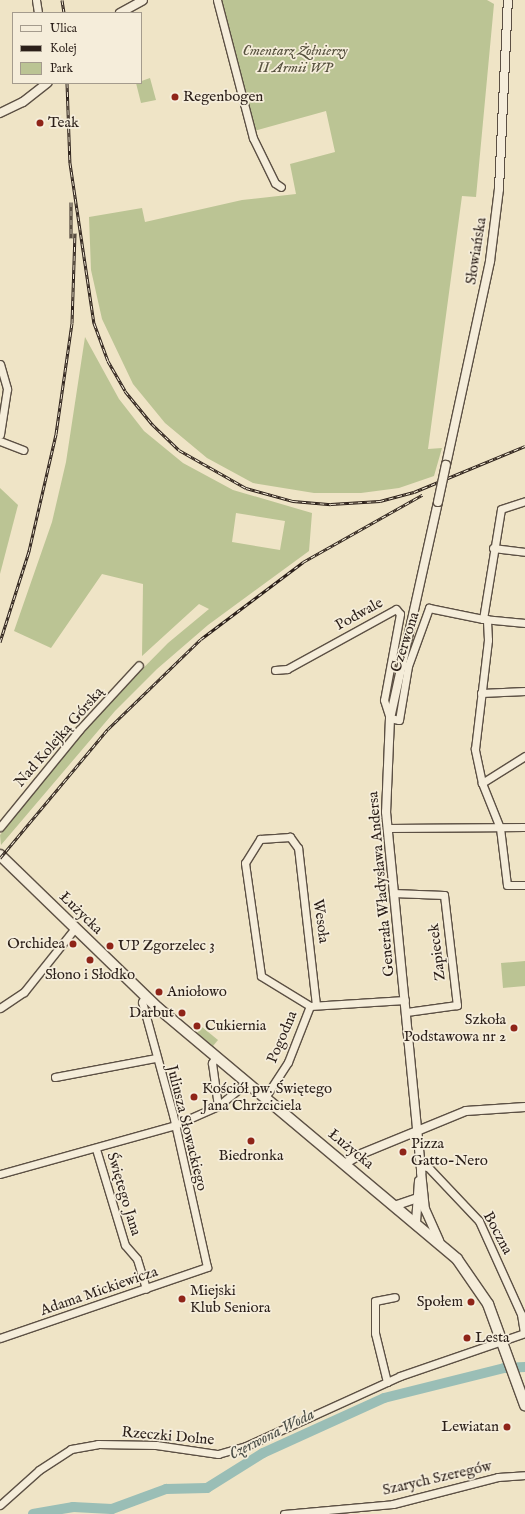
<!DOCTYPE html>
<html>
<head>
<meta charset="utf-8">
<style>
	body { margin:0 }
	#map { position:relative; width:525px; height:1514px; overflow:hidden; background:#efe4c6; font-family:"IM FELL English",serif }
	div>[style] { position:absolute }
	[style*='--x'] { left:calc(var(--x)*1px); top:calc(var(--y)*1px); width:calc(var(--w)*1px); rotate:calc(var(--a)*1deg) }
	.green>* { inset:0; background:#bbc494 }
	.river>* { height:10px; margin:-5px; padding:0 5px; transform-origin:5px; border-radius:5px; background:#9abeb6 }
	.roads { filter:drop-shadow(1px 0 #5c5044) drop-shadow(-1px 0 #5c5044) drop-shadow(0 1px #5c5044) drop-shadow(0 -1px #5c5044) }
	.minor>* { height:7px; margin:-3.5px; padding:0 3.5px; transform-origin:3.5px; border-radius:3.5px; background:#f5edda }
	.tertiary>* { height:8px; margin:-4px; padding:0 4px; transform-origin:4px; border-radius:4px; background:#f5edda }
	.secondary>* { height:10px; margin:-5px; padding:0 5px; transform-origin:5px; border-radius:5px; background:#f5edda }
	.rail>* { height:3px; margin-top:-1.5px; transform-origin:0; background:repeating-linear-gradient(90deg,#f5edda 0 4.5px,#2b1f19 0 9px); box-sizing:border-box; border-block:1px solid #2b1f19 }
	.bridges { filter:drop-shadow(1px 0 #5c5044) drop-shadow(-1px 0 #5c5044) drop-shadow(0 1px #5c5044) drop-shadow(0 -1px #5c5044) }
	.tertiary-bridge>* { height:8px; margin:-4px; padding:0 4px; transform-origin:4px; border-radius:4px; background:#f5edda }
	.dots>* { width:11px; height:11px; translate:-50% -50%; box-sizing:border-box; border:2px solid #f5edda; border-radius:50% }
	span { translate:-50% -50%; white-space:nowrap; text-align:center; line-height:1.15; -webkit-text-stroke:3.5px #f5edda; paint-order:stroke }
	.park-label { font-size:15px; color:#56513e; font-style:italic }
	.poi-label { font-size:15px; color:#2b1f19 }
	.left { translate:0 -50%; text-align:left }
	.right { translate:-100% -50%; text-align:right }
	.street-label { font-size:15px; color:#2b1f19 }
	.water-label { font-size:16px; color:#4c4f48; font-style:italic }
	.legend { position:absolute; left:12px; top:12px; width:130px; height:72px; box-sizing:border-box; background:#f5edda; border:1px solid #a49b8d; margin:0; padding:5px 7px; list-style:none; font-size:12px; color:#2b1f19 }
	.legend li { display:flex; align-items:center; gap:8px; height:20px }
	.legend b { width:20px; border:1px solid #a49b8d }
</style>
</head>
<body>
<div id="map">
	<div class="green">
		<i style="clip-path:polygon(220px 0,487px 0,494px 4px,476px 197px,462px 196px,428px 449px,442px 448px,434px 476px,399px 488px,361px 493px,314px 493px,253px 483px,207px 458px,165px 423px,133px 384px,102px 319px,91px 270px,89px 217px,142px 208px,145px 222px,242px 200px,296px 194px,290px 164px,335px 152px,326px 111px,254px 131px)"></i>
		<i style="clip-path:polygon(150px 78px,156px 100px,141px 103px,136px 83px)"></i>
		<i style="clip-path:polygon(evenodd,85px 337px,119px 399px,144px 431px,183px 463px,233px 490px,312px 513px,309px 551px,208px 625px,157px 669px,115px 711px,1px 845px,0 835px,94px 718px,168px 643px,209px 609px,199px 604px,142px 656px,143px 584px,102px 574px,51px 648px,14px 631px,52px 522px,66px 462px,85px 337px,236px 513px,285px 521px,280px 550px,232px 542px,236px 513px)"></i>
		<i style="clip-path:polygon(0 488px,18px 505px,0 574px)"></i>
		<i style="clip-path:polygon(525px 961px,525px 986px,503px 988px,501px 963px)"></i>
		<i style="clip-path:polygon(202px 1027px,218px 1040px,213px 1046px,197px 1033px)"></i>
	</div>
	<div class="river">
		<i style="--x:33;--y:1514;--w:41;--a:-9.9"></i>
		<i style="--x:73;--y:1507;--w:39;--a:3"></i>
		<i style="--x:112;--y:1509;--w:58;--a:-20.3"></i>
		<i style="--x:166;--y:1489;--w:41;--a:-1.4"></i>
		<i style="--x:207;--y:1488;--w:66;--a:-32"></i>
		<i style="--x:263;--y:1453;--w:133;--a:-24.4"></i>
		<i style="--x:384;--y:1398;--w:124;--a:-14"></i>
		<i style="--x:504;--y:1368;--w:21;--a:-3"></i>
	</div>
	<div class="roads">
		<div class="minor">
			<i style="--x:36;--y:0;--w:13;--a:81"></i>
			<i style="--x:217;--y:0;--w:143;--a:75.4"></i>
			<i style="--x:253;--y:138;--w:50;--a:63.9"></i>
			<i style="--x:275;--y:183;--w:7;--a:34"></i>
			<i style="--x:0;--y:364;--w:26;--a:74"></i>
			<i style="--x:7;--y:389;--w:46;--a:98.8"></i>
			<i style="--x:0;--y:441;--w:25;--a:21"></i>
			<i style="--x:493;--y:548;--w:32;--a:7"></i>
			<i style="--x:483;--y:619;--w:42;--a:5.4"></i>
			<i style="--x:275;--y:670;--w:12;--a:-5"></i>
			<i style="--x:287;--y:669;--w:124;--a:-28.8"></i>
			<i style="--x:396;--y:609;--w:6;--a:51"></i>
			<i style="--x:400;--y:614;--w:87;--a:100.5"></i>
			<i style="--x:384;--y:700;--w:19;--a:72"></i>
			<i style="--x:390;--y:718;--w:9;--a:13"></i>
			<i style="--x:399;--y:720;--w:55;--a:-80.5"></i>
			<i style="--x:408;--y:666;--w:62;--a:-70.1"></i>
			<i style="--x:429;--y:608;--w:55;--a:11.5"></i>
			<i style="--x:483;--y:619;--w:111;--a:-80.7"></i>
			<i style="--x:501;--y:509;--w:25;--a:-18"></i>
			<i style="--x:481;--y:693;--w:44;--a:-2.6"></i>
			<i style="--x:525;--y:756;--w:51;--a:147.9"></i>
			<i style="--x:482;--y:783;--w:48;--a:68.2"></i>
			<i style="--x:500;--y:828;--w:57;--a:83"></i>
			<i style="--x:507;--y:885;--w:18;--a:0"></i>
			<i style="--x:482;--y:783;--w:35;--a:-102"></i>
			<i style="--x:475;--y:749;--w:110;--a:-83.2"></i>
			<i style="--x:488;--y:640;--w:21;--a:-93"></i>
			<i style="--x:0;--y:827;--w:125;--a:-50.8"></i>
			<i style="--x:79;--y:730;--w:88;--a:-47.3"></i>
			<i style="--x:388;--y:828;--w:137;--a:-0.4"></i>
			<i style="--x:393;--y:893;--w:51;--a:2.2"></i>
			<i style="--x:444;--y:895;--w:111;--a:83.3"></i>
			<i style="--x:457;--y:1005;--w:51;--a:172.2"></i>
			<i style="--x:316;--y:1005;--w:158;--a:-96.5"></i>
			<i style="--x:298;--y:848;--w:14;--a:-126"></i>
			<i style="--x:290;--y:837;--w:30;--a:176"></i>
			<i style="--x:260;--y:839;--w:28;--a:122"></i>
			<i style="--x:245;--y:863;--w:114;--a:81.9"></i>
			<i style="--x:261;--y:976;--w:57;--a:31.5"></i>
			<i style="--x:310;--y:1006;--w:95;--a:-3.6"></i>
			<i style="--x:0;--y:1008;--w:29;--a:-34"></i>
			<i style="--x:24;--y:992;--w:82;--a:-51.4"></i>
			<i style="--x:215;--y:1058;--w:6;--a:121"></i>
			<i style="--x:212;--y:1063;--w:43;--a:82.1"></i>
			<i style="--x:55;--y:1077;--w:103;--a:-10.7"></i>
			<i style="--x:264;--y:1099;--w:44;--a:-57"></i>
			<i style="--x:288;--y:1062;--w:60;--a:-68.6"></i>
			<i style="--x:96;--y:1149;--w:100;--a:73.2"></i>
			<i style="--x:125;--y:1245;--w:18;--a:49"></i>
			<i style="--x:137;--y:1259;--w:31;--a:73"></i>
			<i style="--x:420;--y:1166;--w:8;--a:7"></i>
			<i style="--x:428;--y:1167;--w:74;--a:46.6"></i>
			<i style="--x:479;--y:1221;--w:102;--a:65.7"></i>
			<i style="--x:521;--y:1314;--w:19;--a:81"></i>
			<i style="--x:0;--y:1174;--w:182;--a:-15.6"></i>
			<i style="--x:175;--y:1125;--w:47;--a:-23.8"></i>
			<i style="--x:218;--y:1106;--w:36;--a:-39"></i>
			<i style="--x:0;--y:1338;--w:219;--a:-18.9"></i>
			<i style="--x:207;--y:1267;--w:156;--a:-102.6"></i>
			<i style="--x:173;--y:1115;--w:117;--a:-105.3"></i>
			<i style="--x:142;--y:1002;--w:7;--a:-63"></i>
			<i style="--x:387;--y:1382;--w:50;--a:-103.8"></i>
			<i style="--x:375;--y:1333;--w:32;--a:-90"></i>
			<i style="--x:375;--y:1301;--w:20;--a:-11"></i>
			<i style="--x:0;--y:1505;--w:52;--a:-41.9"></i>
			<i style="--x:39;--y:1470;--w:38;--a:-33"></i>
			<i style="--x:71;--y:1449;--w:27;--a:-10"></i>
			<i style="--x:98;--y:1444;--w:58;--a:1"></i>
			<i style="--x:156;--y:1445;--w:63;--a:8.3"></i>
			<i style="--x:218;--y:1454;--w:29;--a:-16"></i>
			<i style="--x:246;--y:1446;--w:169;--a:-24.4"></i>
			<i style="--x:400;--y:1376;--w:132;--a:-19"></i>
			<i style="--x:284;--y:1514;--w:109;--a:-5.2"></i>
			<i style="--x:393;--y:1504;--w:108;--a:-14.4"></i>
			<i style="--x:498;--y:1477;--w:27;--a:-4"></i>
		</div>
		<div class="tertiary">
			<i style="--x:120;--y:13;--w:26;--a:-29"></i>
			<i style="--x:0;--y:113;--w:25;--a:-26"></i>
			<i style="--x:23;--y:102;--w:31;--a:-38"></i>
			<i style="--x:446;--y:465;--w:209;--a:-77.8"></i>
			<i style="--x:490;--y:261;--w:73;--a:-82.9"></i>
			<i style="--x:499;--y:189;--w:189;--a:-87.3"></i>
			<i style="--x:438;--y:502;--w:221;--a:102.5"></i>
			<i style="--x:390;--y:718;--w:94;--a:92.4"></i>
			<i style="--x:386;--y:812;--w:362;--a:84.4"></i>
			<i style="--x:421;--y:1172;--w:37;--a:84"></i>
			<i style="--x:425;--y:1209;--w:35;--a:66"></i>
			<i style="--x:346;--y:1163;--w:17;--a:-31"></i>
			<i style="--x:361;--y:1154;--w:113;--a:-22.3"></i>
			<i style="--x:466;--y:1111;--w:59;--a:-3.9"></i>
			<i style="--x:397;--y:1205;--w:21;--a:-19"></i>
			<i style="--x:416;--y:1222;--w:41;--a:-85.8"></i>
		</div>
		<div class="secondary">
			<i style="--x:0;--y:855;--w:220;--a:44.1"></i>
			<i style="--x:158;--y:1008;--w:390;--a:40"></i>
			<i style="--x:457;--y:1259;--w:55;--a:55.4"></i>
			<i style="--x:488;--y:1304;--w:108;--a:69.9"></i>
		</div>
	</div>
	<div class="rail">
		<i style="--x:62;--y:0;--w:13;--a:81"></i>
		<i style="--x:67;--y:83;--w:80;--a:87.9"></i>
		<i style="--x:70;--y:163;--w:162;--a:81.5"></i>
		<i style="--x:94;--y:323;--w:40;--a:69.8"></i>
		<i style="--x:108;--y:361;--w:34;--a:60"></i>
		<i style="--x:125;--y:391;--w:43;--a:50.7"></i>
		<i style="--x:152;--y:424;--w:37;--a:44"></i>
		<i style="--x:179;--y:450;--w:77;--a:29.6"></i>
		<i style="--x:246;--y:488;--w:49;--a:15.5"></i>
		<i style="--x:293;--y:501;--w:38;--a:5"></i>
		<i style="--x:331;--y:504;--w:49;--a:-3.5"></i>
		<i style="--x:380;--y:501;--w:35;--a:-15"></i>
		<i style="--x:414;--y:492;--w:120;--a:-22.5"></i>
		<i style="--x:71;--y:202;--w:36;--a:90"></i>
		<i style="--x:0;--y:642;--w:96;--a:-72.3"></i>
		<i style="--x:29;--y:551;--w:120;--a:-77"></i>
		<i style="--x:56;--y:434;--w:112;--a:-81.8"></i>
		<i style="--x:72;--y:323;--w:90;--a:-88.1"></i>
		<i style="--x:0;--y:858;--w:168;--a:-50.1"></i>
		<i style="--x:108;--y:729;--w:129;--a:-44.1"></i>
		<i style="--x:201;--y:639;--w:128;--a:-37"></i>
		<i style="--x:303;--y:562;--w:137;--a:-29.4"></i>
	</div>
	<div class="bridges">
		<div class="tertiary-bridge">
			<i style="--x:438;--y:502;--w:38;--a:-78"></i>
		</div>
	</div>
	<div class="dots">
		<i style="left:175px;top:97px;background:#8f2418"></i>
		<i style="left:40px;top:123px;background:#8f2418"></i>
		<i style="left:73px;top:944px;background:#8f2418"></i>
		<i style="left:110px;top:946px;background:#8f2418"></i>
		<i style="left:90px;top:960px;background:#8f2418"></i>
		<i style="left:159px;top:992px;background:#8f2418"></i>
		<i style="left:182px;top:1013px;background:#8f2418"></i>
		<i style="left:197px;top:1026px;background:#8f2418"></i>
		<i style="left:514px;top:1028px;background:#8f2418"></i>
		<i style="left:194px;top:1097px;background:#8f2418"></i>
		<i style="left:251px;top:1141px;background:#8f2418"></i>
		<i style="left:403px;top:1152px;background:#8f2418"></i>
		<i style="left:182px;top:1299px;background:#8f2418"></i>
		<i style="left:471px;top:1302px;background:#8f2418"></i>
		<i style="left:467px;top:1338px;background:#8f2418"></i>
		<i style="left:507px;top:1427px;background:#8f2418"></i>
	</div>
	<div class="park-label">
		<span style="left:295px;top:59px">Cmentarz Żołnierzy<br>II Armii WP</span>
	</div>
	<div class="poi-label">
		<span class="left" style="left:183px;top:97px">Regenbogen</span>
		<span class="left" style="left:48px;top:123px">Teak</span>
		<span class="right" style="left:65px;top:944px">Orchidea</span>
		<span class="left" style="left:118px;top:946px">UP Zgorzelec 3</span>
		<span style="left:90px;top:975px">Słono i Słodko</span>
		<span class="left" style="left:167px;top:992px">Aniołowo</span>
		<span class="right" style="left:174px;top:1013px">Darbut</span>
		<span class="right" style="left:506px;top:1028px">Szkoła<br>Podstawowa nr 2</span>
		<span class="left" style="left:205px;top:1026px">Cukiernia</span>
		<span class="left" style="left:202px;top:1097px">Kościół pw. Świętego<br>Jana Chrzciciela</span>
		<span class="left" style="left:411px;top:1152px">Pizza<br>Gatto-Nero</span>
		<span style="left:251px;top:1156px">Biedronka</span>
		<span class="left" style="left:190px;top:1299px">Miejski<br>Klub Seniora</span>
		<span class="right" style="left:463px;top:1302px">Społem</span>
		<span class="left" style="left:475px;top:1338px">Lesta</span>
		<span class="right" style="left:499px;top:1427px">Lewiatan</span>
	</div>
	<div class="street-label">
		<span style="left:476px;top:251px;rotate:-81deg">Słowiańska</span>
		<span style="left:359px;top:614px;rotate:-29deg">Podwale</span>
		<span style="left:405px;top:642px;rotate:-72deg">Czerwona</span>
		<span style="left:59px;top:737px;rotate:-49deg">Nad Kolejką Górską</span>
		<span style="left:381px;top:884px;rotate:-95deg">Generała Władysława Andersa</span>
		<span style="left:81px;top:913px;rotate:44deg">Łużycka</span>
		<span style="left:321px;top:921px;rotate:82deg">Wesoła</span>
		<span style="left:437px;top:952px;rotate:-97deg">Zapiecek</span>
		<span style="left:282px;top:1037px;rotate:-67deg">Pogodna</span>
		<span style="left:187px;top:1128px;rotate:76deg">Juliusza Słowackiego</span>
		<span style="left:351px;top:1149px;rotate:39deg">Łużycka</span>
		<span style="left:124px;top:1194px;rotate:73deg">Świętego Jana</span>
		<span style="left:498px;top:1233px;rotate:62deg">Boczna</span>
		<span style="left:99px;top:1291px;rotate:-19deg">Adama Mickiewicza</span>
		<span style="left:168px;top:1436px;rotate:5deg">Rzeczki Dolne</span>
		<span style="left:437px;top:1478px;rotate:-13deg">Szarych Szeregów</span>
	</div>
	<div class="water-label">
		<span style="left:272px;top:1435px;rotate:-27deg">Czerwona Woda</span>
	</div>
	<ul class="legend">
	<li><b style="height:5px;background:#f5edda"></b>Ulica</li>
	<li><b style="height:5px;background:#2b1f19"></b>Kolej</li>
	<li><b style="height:11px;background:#bbc494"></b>Park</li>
	</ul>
</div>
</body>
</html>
